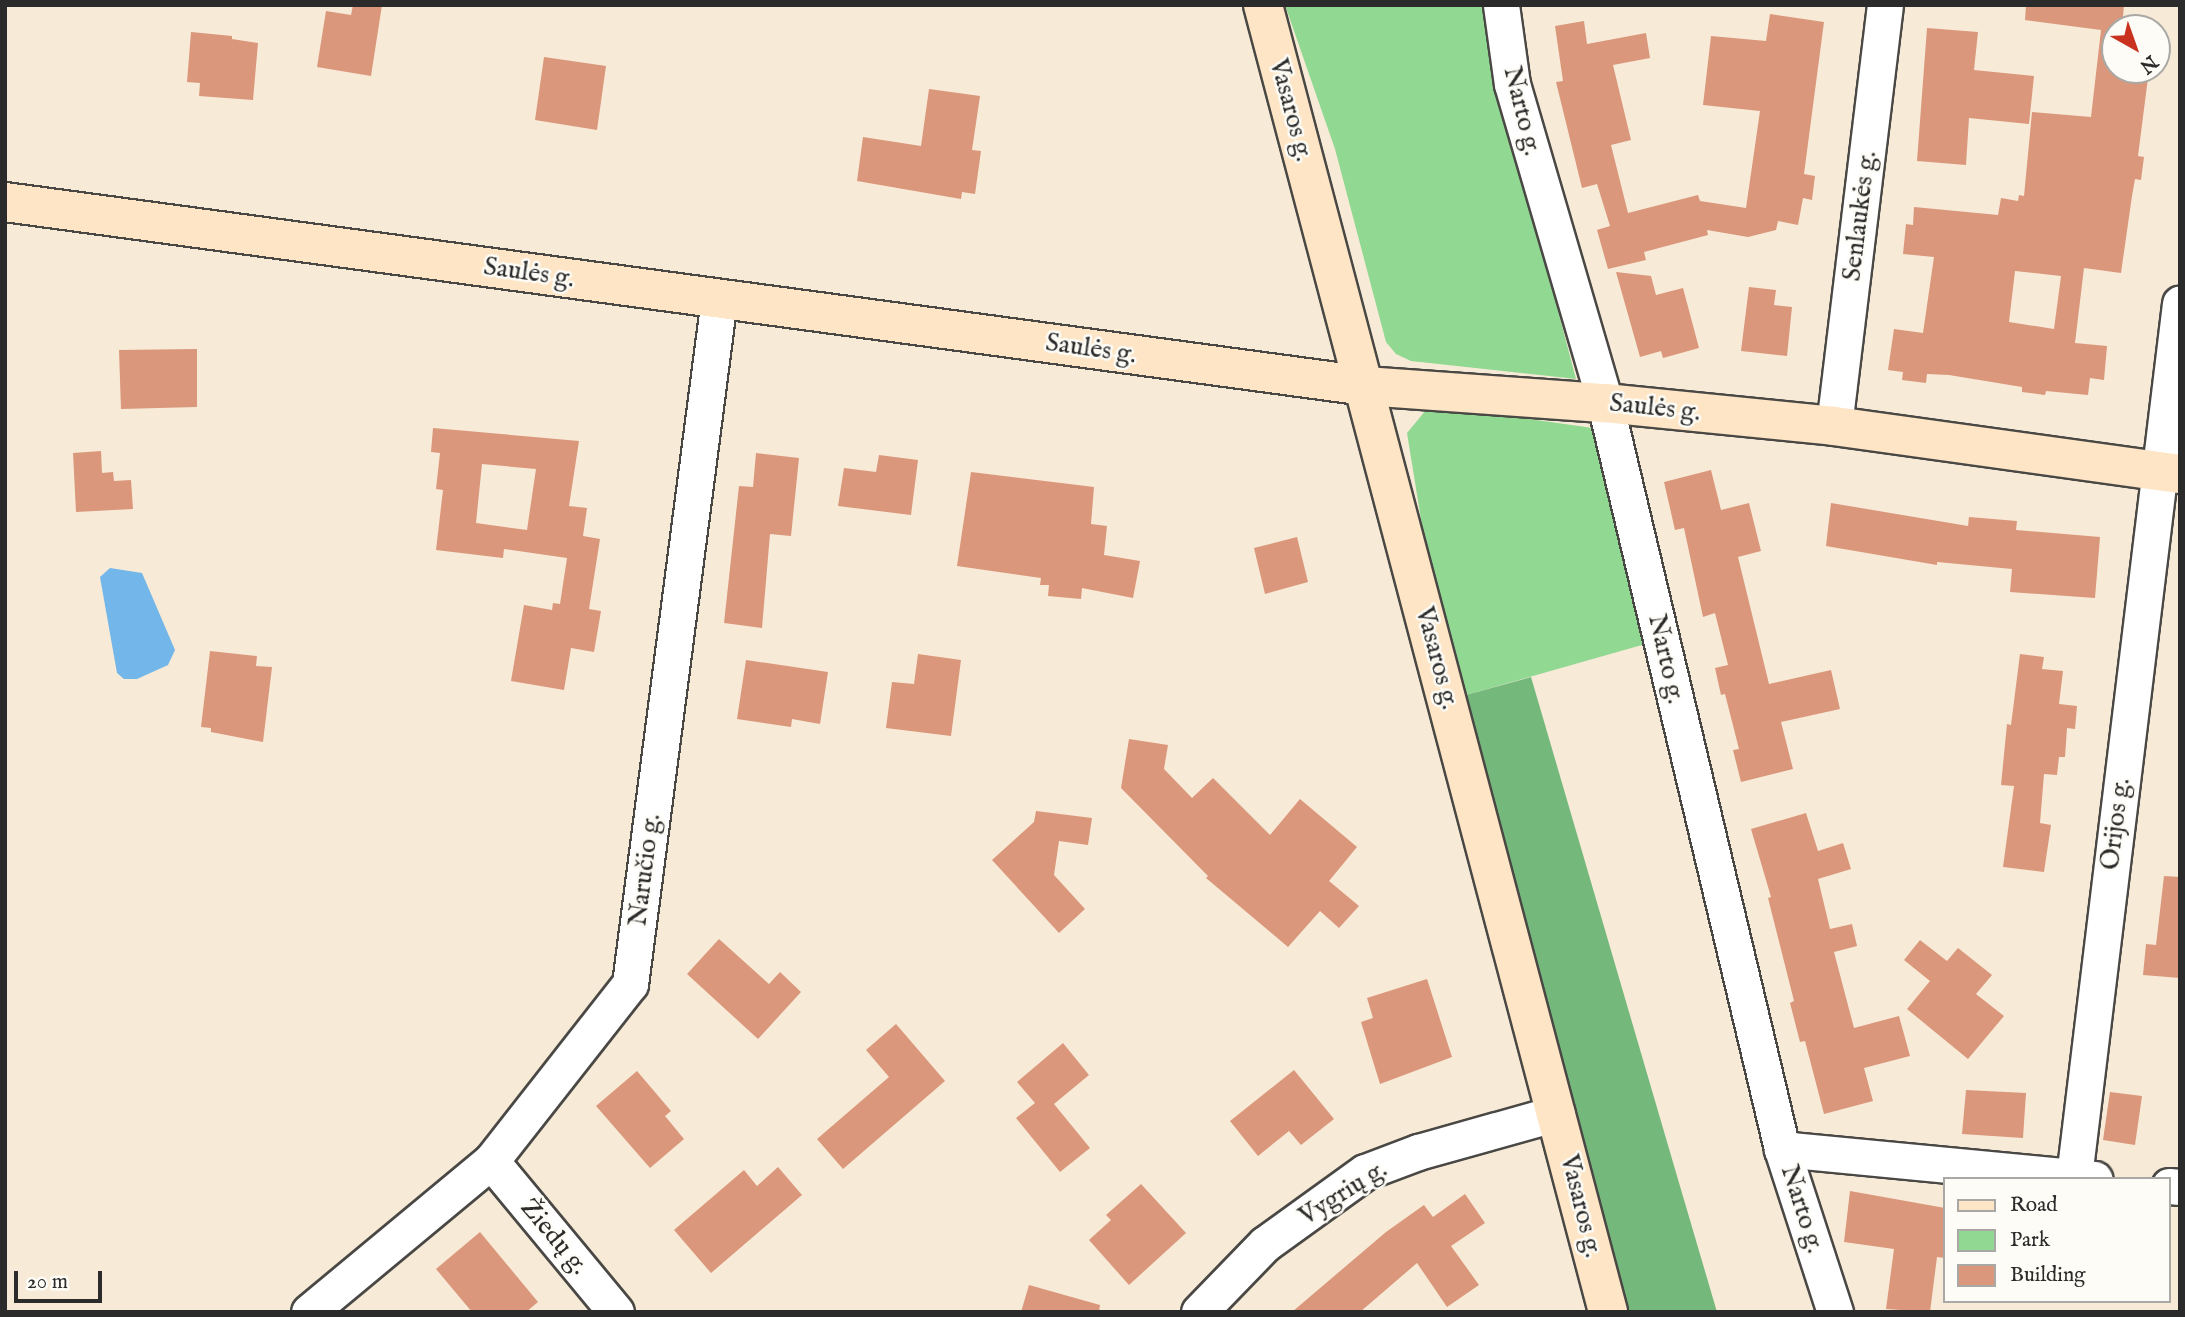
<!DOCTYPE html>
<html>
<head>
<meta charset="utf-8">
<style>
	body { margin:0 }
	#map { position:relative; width:2185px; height:1317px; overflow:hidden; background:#f7ead7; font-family:"IM FELL English",serif }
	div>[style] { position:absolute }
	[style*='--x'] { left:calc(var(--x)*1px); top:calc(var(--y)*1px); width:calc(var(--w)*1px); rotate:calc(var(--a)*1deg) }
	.green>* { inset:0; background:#91d892 }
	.forest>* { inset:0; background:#74b87c }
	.water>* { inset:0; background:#73b6e9 }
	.building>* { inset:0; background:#db977b }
	.roads { filter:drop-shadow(2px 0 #4a4845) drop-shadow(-2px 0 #4a4845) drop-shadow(0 2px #4a4845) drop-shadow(0 -2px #4a4845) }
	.street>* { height:35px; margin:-17.5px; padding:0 17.5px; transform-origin:17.5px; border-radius:17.5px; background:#fff }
	.secondary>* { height:38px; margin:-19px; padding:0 19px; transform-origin:19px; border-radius:19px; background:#fde5c5 }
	span { translate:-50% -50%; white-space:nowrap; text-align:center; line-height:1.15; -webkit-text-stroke:5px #fdfcf7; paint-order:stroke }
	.street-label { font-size:26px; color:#2b2b2b }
	.frame { position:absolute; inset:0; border:7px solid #2b2b2b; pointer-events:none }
	.legend { position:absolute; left:1943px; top:1177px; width:228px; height:126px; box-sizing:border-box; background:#fdfcf7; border:2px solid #a9a8a5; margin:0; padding:9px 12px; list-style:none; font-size:21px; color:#2b2b2b }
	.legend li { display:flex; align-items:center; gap:14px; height:35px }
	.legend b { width:35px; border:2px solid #a9a8a5 }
	.north { position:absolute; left:2101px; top:14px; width:70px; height:70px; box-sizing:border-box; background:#fdfcf7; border:2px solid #a9a8a5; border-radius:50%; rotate:140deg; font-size:19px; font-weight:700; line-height:28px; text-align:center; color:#2b2b2b }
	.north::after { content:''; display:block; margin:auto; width:24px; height:32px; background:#c8321e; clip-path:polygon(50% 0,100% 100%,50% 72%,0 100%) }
	.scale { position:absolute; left:14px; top:1271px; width:88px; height:32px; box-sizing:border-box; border:4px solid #2b2b2b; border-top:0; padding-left:9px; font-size:21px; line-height:24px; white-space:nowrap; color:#2b2b2b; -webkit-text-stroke:5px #fdfcf7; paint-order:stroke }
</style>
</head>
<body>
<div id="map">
	<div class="green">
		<i style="clip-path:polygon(1285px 5px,1487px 5px,1529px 201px,1576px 379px,1411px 361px,1396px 354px,1386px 342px,1335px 149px)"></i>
		<i style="clip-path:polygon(1443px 407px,1593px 428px,1649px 643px,1466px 695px,1425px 544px,1407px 433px,1426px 410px)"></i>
	</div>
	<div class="forest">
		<i style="clip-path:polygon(1531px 677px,1677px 1176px,1717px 1312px,1629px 1312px,1466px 695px)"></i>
	</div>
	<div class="water">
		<i style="clip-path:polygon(110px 568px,142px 573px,175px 650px,168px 665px,137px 679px,124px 679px,117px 673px,100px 577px)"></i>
	</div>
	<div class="building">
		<i style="clip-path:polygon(353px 5px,382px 5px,371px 76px,317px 67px,326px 11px,351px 15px)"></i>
		<i style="clip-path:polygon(evenodd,2026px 5px,2124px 5px,2122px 28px,2115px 28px,2115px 70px,2149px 70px,2138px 156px,2144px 157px,2141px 180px,2135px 179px,2132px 196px,2121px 273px,2084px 268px,2075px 343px,2107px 346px,2104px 380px,2090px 378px,2088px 395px,2046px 391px,2045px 395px,2022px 392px,2022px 387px,1949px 375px,1927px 374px,1926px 383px,1902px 380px,1903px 372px,1888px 370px,1894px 329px,1923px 333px,1934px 257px,1903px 254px,1906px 224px,1913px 225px,1914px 207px,1998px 215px,2001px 198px,2018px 201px,2019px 195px,2024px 196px,2032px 112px,2091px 117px,2101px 30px,2025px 20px,2026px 5px,2015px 271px,2061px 276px,2054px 329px,2009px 322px,2015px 271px)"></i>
		<i style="clip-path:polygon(1770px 14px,1824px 22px,1804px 174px,1815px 176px,1812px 200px,1803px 198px,1798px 225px,1778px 221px,1776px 230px,1748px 237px,1707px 230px,1708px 235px,1644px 252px,1646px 260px,1608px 269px,1597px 230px,1610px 226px,1597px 184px,1582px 188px,1556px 82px,1563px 81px,1555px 26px,1584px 21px,1587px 44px,1646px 33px,1650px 58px,1613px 65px,1631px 140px,1611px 145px,1628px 213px,1698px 195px,1700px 201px,1746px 208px,1760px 111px,1703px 105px,1711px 36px,1766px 41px)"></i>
		<i style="clip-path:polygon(1927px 28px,1978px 32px,1974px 70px,2034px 76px,2029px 124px,1969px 118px,1966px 165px,1917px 161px)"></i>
		<i style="clip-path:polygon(191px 32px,232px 36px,232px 39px,258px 43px,253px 100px,199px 96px,200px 83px,187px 82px)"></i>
		<i style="clip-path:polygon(544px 57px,606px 66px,597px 130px,535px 120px)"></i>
		<i style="clip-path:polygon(929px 89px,980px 96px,972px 150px,981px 151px,975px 194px,962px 192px,961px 199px,857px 181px,863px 137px,921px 146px)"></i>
		<i style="clip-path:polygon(1616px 272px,1651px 276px,1656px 295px,1683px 288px,1699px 348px,1663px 358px,1661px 351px,1640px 357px)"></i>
		<i style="clip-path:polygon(1749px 287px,1776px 290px,1774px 305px,1792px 307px,1787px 356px,1741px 351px)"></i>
		<i style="clip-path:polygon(197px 349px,197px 407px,121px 409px,119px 350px)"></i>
		<i style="clip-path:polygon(evenodd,433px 428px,579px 441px,569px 506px,587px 508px,583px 536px,600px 539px,589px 609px,601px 611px,594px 652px,571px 648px,564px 690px,511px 681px,524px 605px,552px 610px,553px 603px,560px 604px,567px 558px,504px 549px,503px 558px,436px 550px,443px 490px,436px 489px,440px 453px,431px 452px,433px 428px,482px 464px,536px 469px,527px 530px,476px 523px,482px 464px)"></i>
		<i style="clip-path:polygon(101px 451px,102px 473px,113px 472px,114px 481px,131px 480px,133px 509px,76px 512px,73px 453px)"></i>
		<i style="clip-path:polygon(756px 453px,799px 458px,791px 536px,770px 534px,762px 628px,724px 623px,739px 486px,753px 487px)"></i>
		<i style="clip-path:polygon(879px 455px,918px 460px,911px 515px,838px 506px,844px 468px,876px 472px)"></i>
		<i style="clip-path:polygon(1711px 470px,1721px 510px,1749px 503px,1761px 551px,1738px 557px,1769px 684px,1831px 670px,1840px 709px,1781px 722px,1793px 769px,1741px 782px,1733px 750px,1739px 749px,1725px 694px,1721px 695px,1715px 668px,1728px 665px,1715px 613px,1703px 617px,1684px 528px,1675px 530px,1664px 482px)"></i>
		<i style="clip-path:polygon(971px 472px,1094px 487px,1091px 524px,1107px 526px,1104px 555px,1140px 561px,1133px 598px,1082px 588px,1081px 599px,1048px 596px,1049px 585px,1040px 585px,1041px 578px,957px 566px)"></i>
		<i style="clip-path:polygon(1831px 503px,1968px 526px,1969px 517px,2017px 521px,2016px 530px,2100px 537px,2095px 598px,2010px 592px,2012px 569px,1937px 562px,1937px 565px,1826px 546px)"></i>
		<i style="clip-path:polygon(1297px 537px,1308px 582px,1265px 594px,1254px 548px)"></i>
		<i style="clip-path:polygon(210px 651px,257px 656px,256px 666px,272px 667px,263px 742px,211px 732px,211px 728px,201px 727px)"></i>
		<i style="clip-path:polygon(918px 654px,961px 660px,951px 736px,886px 728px,892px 682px,914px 684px)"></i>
		<i style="clip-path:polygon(2020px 654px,2044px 657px,2042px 669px,2063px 671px,2059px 704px,2077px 706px,2075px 729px,2067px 728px,2065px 757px,2059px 757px,2057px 775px,2044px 774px,2040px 823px,2051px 825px,2044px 872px,2003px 867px,2014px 786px,2001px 785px,2007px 724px,2011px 725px)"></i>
		<i style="clip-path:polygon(746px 660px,828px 672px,820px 724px,792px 719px,791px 727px,737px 719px)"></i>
		<i style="clip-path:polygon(1129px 739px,1168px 745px,1164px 769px,1192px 798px,1213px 778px,1270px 835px,1300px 799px,1357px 847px,1329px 881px,1359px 906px,1339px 928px,1320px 911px,1288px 947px,1206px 878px,1208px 876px,1121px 788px)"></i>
		<i style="clip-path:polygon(1036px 811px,1092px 818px,1088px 845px,1059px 841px,1054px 875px,1085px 909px,1059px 933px,992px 860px,1034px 822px)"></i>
		<i style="clip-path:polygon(1806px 813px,1818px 851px,1843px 843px,1851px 869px,1818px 879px,1830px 929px,1852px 924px,1857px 946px,1834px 952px,1854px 1028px,1899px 1016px,1910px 1056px,1864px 1068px,1873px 1101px,1824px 1114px,1805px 1041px,1800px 1042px,1790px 1003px,1794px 1001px,1768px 898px,1771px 897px,1751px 829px)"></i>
		<i style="clip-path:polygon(2164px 876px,2180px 877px,2180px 978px,2143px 975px,2146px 944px,2156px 945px)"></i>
		<i style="clip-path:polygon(719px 939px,769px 984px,780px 972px,801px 992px,758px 1039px,687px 974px)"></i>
		<i style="clip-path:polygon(1920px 940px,1947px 961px,1958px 948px,1992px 975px,1976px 994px,2004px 1016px,1968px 1059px,1907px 1009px,1930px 981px,1904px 960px)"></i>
		<i style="clip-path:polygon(1427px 979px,1452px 1057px,1380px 1084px,1361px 1022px,1373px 1018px,1367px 998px)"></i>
		<i style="clip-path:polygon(896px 1024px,945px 1081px,843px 1169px,817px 1139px,889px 1077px,866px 1050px)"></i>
		<i style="clip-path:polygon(1063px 1043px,1089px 1075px,1054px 1104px,1090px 1148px,1060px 1172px,1016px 1118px,1035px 1103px,1017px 1082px)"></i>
		<i style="clip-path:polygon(1294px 1070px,1334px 1119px,1301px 1145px,1289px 1131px,1258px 1156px,1230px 1121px)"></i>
		<i style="clip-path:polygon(637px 1071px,671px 1111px,665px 1116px,684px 1139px,650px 1168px,596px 1106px)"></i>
		<i style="clip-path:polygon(1966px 1090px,2026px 1093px,2023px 1138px,1962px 1134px)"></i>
		<i style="clip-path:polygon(2110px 1092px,2142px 1096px,2135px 1145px,2103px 1140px)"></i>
		<i style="clip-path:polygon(778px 1167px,802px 1195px,711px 1273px,674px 1230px,744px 1170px,757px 1186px)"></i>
		<i style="clip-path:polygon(1141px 1184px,1186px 1233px,1129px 1285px,1089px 1240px,1111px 1220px,1106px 1215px)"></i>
		<i style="clip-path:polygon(1850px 1191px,1945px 1208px,1945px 1258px,1937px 1257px,1930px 1312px,1886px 1309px,1894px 1249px,1844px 1242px)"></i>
		<i style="clip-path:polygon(1465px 1194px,1485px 1223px,1451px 1246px,1479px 1285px,1447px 1307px,1417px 1263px,1360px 1312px,1292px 1312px,1386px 1232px,1424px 1205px,1433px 1217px)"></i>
		<i style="clip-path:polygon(480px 1232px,538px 1302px,526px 1312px,472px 1312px,436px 1269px)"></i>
		<i style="clip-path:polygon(1029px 1285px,1100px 1305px,1099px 1312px,1021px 1312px)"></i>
	</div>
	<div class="roads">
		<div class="street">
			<i style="--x:1501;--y:5;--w:80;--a:82.1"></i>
			<i style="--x:1512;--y:84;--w:332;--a:73.7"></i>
			<i style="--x:1605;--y:403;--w:767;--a:76.65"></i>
			<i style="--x:1782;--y:1149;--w:171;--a:72"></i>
			<i style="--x:1834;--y:426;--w:424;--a:-83.1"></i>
			<i style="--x:1782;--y:1149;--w:314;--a:5.5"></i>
			<i style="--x:491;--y:1161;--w:196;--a:50.4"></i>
			<i style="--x:2074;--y:1177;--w:880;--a:-83.08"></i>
			<i style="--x:2169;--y:1186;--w:11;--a:5"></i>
			<i style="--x:309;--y:1312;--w:236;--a:-39.7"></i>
			<i style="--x:491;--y:1161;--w:225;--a:-51.9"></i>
			<i style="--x:630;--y:984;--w:691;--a:-82.6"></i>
			<i style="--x:1199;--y:1312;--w:95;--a:-45.9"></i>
			<i style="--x:1265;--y:1244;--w:123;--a:-35.8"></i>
			<i style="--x:1365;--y:1172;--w:57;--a:-20.7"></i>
			<i style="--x:1418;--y:1152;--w:144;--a:-15.7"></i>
		</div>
		<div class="secondary">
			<i style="--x:1263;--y:5;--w:1352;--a:75.21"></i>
			<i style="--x:5;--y:202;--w:1372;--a:7.7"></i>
			<i style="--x:1365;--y:386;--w:241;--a:4.1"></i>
			<i style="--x:1605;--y:403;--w:230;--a:5.7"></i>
			<i style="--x:1834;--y:426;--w:349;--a:7.9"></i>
		</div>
	</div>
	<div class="street-label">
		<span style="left:1291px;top:110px;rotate:75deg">Vasaros g.</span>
		<span style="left:1522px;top:111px;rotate:76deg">Narto g.</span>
		<span style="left:1860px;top:216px;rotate:-83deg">Senlaukės g.</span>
		<span style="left:529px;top:273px;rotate:8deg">Saulės g.</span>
		<span style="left:1091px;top:349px;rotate:8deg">Saulės g.</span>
		<span style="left:1655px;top:408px;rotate:6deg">Saulės g.</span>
		<span style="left:1437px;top:658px;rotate:75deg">Vasaros g.</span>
		<span style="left:1666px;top:659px;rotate:77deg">Narto g.</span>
		<span style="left:2116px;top:824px;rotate:-83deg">Orijos g.</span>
		<span style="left:645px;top:870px;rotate:-83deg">Naručio g.</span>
		<span style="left:1343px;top:1193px;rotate:-32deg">Vygrių g.</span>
		<span style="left:1581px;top:1206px;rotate:76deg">Vasaros g.</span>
		<span style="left:1802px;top:1209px;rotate:72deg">Narto g.</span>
		<span style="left:554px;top:1237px;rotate:50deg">Žiedų g.</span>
	</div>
	<div class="frame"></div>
	<ul class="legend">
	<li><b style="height:9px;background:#fde5c5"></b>Road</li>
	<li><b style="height:19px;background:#91d892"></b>Park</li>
	<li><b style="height:19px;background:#db977b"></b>Building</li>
	</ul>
	<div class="north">N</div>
	<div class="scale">20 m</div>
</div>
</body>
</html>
